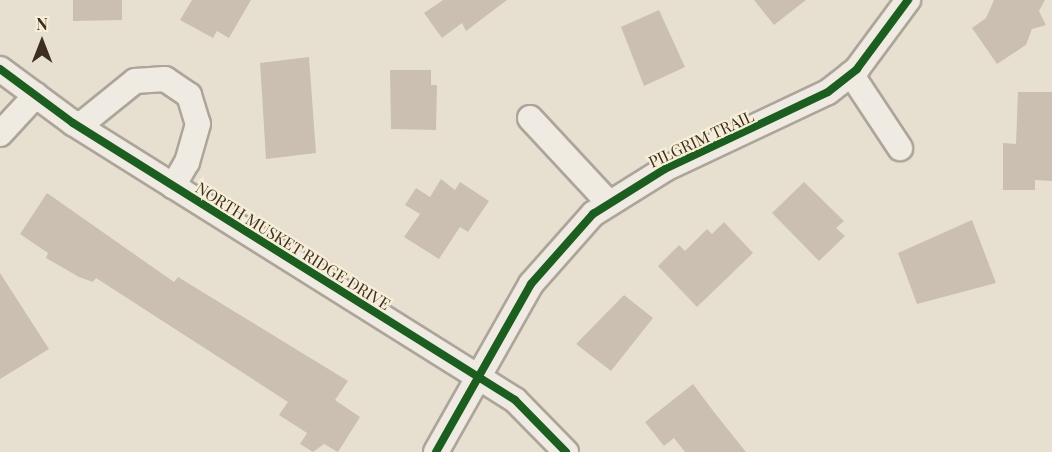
<!DOCTYPE html>
<html>
<head>
<meta charset="utf-8">
<style>
	body { margin:0 }
	#map { position:relative; width:1052px; height:452px; overflow:hidden; background:#e7e0d1; font-family:"Playfair Display",serif }
	div>[style] { position:absolute }
	[style*='--x'] { left:calc(var(--x)*1px); top:calc(var(--y)*1px); width:calc(var(--w)*1px); rotate:calc(var(--a)*1deg) }
	.building>* { inset:0; background:#cbbfb2 }
	.roads { filter:drop-shadow(2px 0 #ada599) drop-shadow(-2px 0 #ada599) drop-shadow(0 2px #ada599) drop-shadow(0 -2px #ada599) }
	.street>* { height:24px; margin:-12px; padding:0 12px; transform-origin:12px; border-radius:12px; background:#efebe3 }
	.cycleway>* { height:8px; margin:-4px; padding:0 4px; transform-origin:4px; border-radius:4px; background:#1b5e20 }
	span { translate:-50% -50%; white-space:nowrap; text-align:center; line-height:1.15; -webkit-text-stroke:4.5px #f7eed8; paint-order:stroke }
	.street-label { font-size:16px; color:#3d2e20 }
	.north { position:absolute; left:12px; top:12px; width:60px; height:60px; -webkit-text-stroke:4px #f7eed8; paint-order:stroke; rotate:0deg; font-size:16px; font-weight:700; line-height:24px; text-align:center; color:#3d2e20 }
	.north::after { content:''; display:block; margin:auto; width:21px; height:27px; background:#3d2e20; clip-path:polygon(50% 0,100% 100%,50% 72%,0 100%) }
</style>
</head>
<body>
<div id="map">
	<div class="building">
		<i style="clip-path:polygon(73px 0,122px 0,122px 20px,73px 21px)"></i>
		<i style="clip-path:polygon(192px 0,251px 0,229px 38px,217px 31px,213px 38px,180px 20px)"></i>
		<i style="clip-path:polygon(443px 0,507px 0,466px 31px,462px 23px,442px 38px,424px 13px)"></i>
		<i style="clip-path:polygon(754px 0,806px 0,774px 25px)"></i>
		<i style="clip-path:polygon(994px 0,1045px 0,1039px 11px,1046px 25px,1032px 29px,1026px 45px,997px 64px,972px 28px,986px 18px)"></i>
		<i style="clip-path:polygon(659px 10px,685px 67px,644px 86px,621px 27px)"></i>
		<i style="clip-path:polygon(309px 57px,316px 153px,266px 159px,260px 63px)"></i>
		<i style="clip-path:polygon(390px 70px,431px 70px,431px 85px,437px 85px,436px 130px,391px 129px)"></i>
		<i style="clip-path:polygon(1018px 92px,1052px 92px,1052px 181px,1035px 180px,1035px 190px,1003px 190px,1003px 143px,1016px 144px)"></i>
		<i style="clip-path:polygon(441px 179px,455px 190px,460px 182px,489px 201px,468px 232px,460px 227px,439px 259px,404px 237px,420px 214px,405px 205px,416px 188px,430px 197px)"></i>
		<i style="clip-path:polygon(804px 182px,844px 221px,836px 228px,845px 236px,819px 261px,772px 213px)"></i>
		<i style="clip-path:polygon(47px 193px,174px 282px,178px 277px,348px 381px,335px 400px,360px 417px,338px 452px,324px 444px,313px 452px,300px 444px,307px 433px,279px 415px,288px 402px,96px 278px,93px 282px,79px 277px,46px 258px,48px 253px,20px 234px)"></i>
		<i style="clip-path:polygon(972px 220px,996px 283px,917px 304px,898px 253px)"></i>
		<i style="clip-path:polygon(724px 222px,753px 253px,697px 307px,658px 266px,679px 245px,685px 251px,707px 229px,712px 234px)"></i>
		<i style="clip-path:polygon(0 273px,49px 349px,0 379px)"></i>
		<i style="clip-path:polygon(624px 295px,653px 318px,611px 371px,576px 344px)"></i>
		<i style="clip-path:polygon(693px 384px,714px 412px,746px 452px,685px 452px,674px 438px,664px 446px,645px 422px)"></i>
	</div>
	<div class="roads">
		<div class="street">
			<i style="--x:0;--y:69;--w:91;--a:36.5"></i>
			<i style="--x:73;--y:123;--w:522;--a:32.08"></i>
			<i style="--x:515;--y:400;--w:73;--a:45.6"></i>
			<i style="--x:851;--y:74;--w:89;--a:56.5"></i>
			<i style="--x:530;--y:118;--w:116;--a:47.1"></i>
			<i style="--x:73;--y:123;--w:10;--a:0"></i>
			<i style="--x:83;--y:123;--w:67;--a:-38.9"></i>
			<i style="--x:135;--y:81;--w:30;--a:-4"></i>
			<i style="--x:165;--y:79;--w:29;--a:34"></i>
			<i style="--x:189;--y:95;--w:30;--a:73"></i>
			<i style="--x:198;--y:124;--w:40;--a:106"></i>
			<i style="--x:187;--y:162;--w:28;--a:120"></i>
			<i style="--x:0;--y:134;--w:53;--a:-47.3"></i>
			<i style="--x:436;--y:452;--w:193;--a:-60.5"></i>
			<i style="--x:531;--y:284;--w:94;--a:-48.5"></i>
			<i style="--x:593;--y:214;--w:85;--a:-32"></i>
			<i style="--x:665;--y:169;--w:180;--a:-25.3"></i>
			<i style="--x:828;--y:92;--w:37;--a:-38"></i>
			<i style="--x:857;--y:69;--w:86;--a:-53.5"></i>
		</div>
	</div>
	<div class="cycleway">
		<i style="--x:0;--y:69;--w:91;--a:36.5"></i>
		<i style="--x:73;--y:123;--w:522;--a:32.08"></i>
		<i style="--x:515;--y:400;--w:73;--a:45.6"></i>
		<i style="--x:436;--y:452;--w:193;--a:-60.5"></i>
		<i style="--x:531;--y:284;--w:94;--a:-48.5"></i>
		<i style="--x:593;--y:214;--w:85;--a:-32"></i>
		<i style="--x:665;--y:169;--w:180;--a:-25.3"></i>
		<i style="--x:828;--y:92;--w:37;--a:-38"></i>
		<i style="--x:857;--y:69;--w:86;--a:-53.5"></i>
	</div>
	<div class="street-label">
		<span style="left:701px;top:139px;rotate:-25deg">PILGRIM TRAIL</span>
		<span style="left:293px;top:246px;rotate:32deg">NORTH MUSKET RIDGE DRIVE</span>
	</div>
	<div class="north">N</div>
</div>
</body>
</html>
